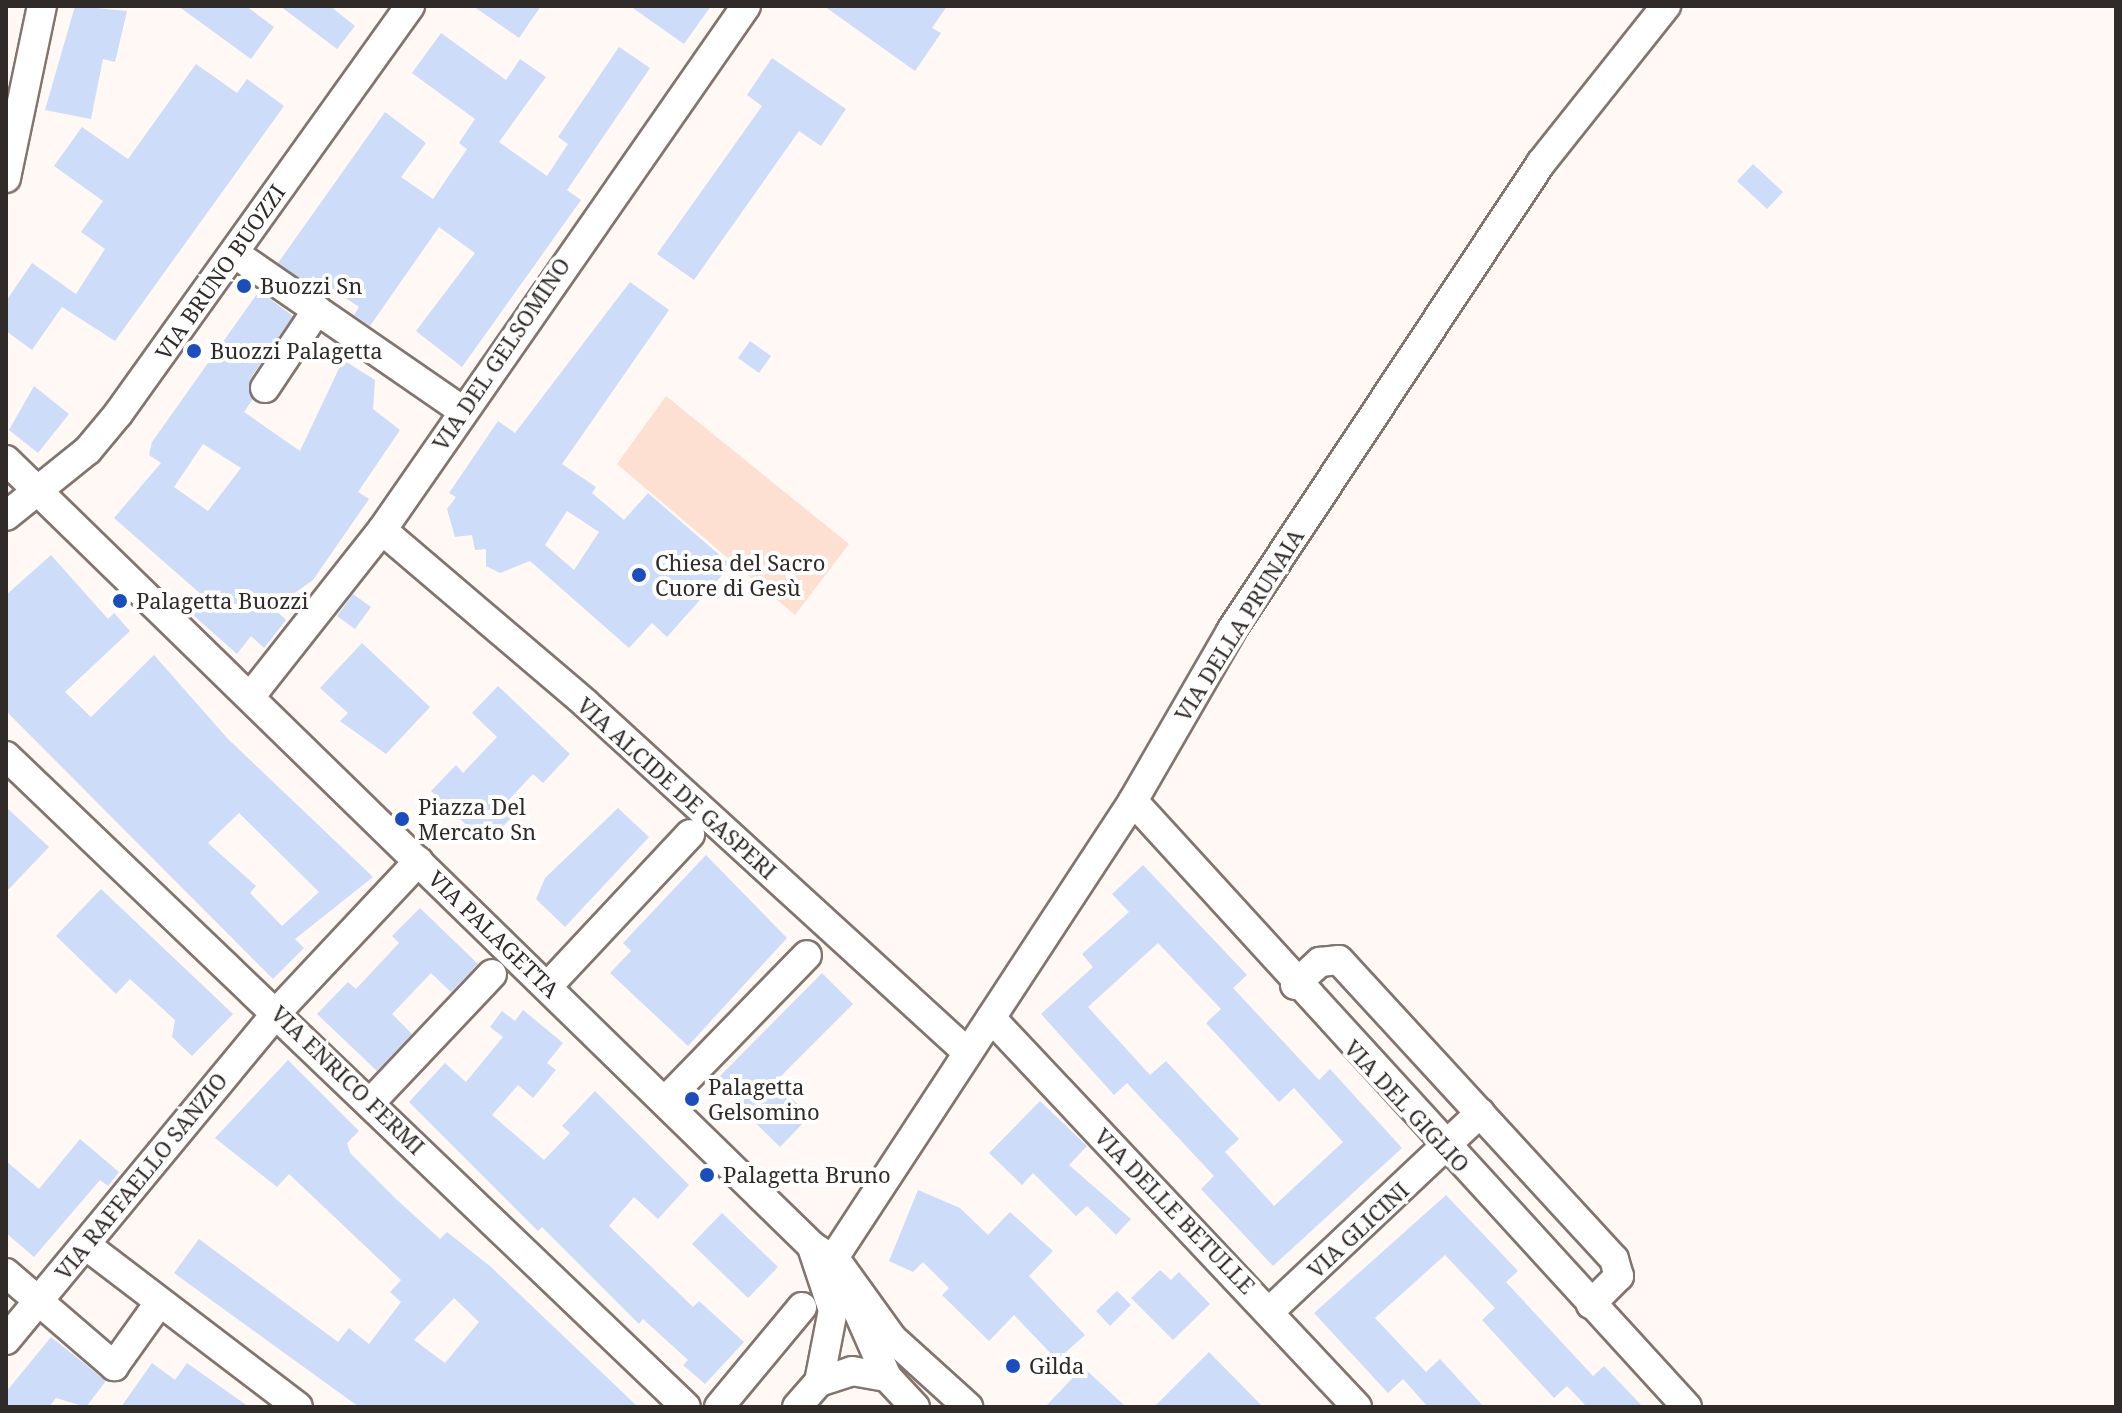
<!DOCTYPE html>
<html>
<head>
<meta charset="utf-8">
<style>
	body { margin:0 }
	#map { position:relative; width:2122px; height:1413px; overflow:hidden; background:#fff8f5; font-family:"Noto Serif",serif }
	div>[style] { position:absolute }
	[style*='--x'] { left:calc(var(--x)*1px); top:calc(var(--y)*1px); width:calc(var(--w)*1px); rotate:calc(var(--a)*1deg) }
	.green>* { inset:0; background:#fee0d2 }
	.building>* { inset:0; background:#cddcf8 }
	.roads { filter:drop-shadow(2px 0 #83746e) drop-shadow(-2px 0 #83746e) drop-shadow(0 2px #83746e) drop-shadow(0 -2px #83746e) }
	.minor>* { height:28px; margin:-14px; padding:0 14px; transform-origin:14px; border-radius:14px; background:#fff }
	.dots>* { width:22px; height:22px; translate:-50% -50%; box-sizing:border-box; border:4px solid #fff; border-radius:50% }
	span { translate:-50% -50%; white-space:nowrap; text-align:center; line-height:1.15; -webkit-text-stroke:8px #fff; paint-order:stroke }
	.street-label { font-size:22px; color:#302a28 }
	.poi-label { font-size:22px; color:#302a28 }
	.left { translate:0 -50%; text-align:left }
	.frame { position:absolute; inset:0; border:8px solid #302a28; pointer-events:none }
</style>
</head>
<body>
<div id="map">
	<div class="green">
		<i style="clip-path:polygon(666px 396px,849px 544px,795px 615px,617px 464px)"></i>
	</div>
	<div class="building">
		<i style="clip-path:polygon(75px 6px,127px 11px,115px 62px,103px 59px,91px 119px,45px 110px)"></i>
		<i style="clip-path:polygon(178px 6px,246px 6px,274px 27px,251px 59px)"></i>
		<i style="clip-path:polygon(280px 6px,330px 6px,355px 26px,337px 49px)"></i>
		<i style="clip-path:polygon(473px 6px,541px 6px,519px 38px)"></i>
		<i style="clip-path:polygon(630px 6px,711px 6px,684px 44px)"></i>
		<i style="clip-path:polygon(824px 6px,947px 6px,932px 28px,941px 33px,915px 71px)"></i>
		<i style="clip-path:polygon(441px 33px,506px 80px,520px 59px,546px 77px,499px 142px,547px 176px,568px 144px,558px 137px,619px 47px,650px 68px,567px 190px,581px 200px,462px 367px,416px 331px,475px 253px,439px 227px,370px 326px,354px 315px,359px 307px,313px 276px,308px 284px,278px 263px,385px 112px,426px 143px,401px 177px,433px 199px,467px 149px,459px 143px,475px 119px,412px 73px)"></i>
		<i style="clip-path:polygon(772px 58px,846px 109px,821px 146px,799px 131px,694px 280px,657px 254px,762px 106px,747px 95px)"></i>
		<i style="clip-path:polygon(196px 64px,237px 93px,247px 79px,284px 106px,115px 341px,62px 307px,32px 350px,6px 331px,6px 301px,32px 263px,76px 294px,105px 249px,81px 232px,103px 201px,54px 166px,82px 127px,128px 159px)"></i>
		<i style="clip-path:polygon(1753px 164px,1783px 192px,1767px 209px,1737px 181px)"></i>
		<i style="clip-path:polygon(evenodd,630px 282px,669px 310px,562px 464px,596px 487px,592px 493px,624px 520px,648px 493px,731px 565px,667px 637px,652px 623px,629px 648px,530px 561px,500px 573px,486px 566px,486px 549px,475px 550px,472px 535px,455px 537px,447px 509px,456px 497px,449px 493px,498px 421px,515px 433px,630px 282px,567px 511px,599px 532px,574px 570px,545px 545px,567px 511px)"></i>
		<i style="clip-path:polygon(evenodd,259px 291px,293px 316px,250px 379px,253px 399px,244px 412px,300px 451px,343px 360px,375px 380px,373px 409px,400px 430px,358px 492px,369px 499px,313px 580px,273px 608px,286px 620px,264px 648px,251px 636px,237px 654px,193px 615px,191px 606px,203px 596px,114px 518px,161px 463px,149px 455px,152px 442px,259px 291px,203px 444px,241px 468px,208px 511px,174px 487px,203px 444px)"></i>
		<i style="clip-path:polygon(750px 341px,771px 356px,759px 373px,738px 358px)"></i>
		<i style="clip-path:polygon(34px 386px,69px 414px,38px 453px,9px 430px)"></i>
		<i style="clip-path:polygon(evenodd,51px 555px,108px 619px,114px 613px,130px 631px,65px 692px,91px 717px,154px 655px,228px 739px,373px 877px,295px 939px,304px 948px,273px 979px,6px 711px,6px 595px,51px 555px,239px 813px,319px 892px,282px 926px,250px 893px,256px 886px,208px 843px,239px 813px)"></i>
		<i style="clip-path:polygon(353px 594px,371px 607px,355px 629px,337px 616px)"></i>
		<i style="clip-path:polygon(362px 643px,430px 707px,386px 754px,340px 721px,348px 713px,320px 688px)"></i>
		<i style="clip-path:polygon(498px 686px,570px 754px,543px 783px,533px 774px,503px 806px,513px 816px,486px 844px,431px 791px,456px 765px,463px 773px,497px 737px,472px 713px)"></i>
		<i style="clip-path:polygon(6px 807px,49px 847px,6px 892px)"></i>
		<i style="clip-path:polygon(618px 808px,649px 837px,565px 927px,536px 899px,545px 878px)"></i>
		<i style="clip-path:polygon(706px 855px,787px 938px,688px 1046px,610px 973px,631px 951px,623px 943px)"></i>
		<i style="clip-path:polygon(evenodd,1143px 865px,1247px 975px,1233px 988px,1319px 1080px,1330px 1069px,1402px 1148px,1273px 1266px,1201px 1189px,1214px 1176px,1127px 1083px,1114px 1095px,1041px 1014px,1093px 967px,1082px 954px,1129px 912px,1112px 894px,1143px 865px,1158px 943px,1221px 1009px,1206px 1023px,1279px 1102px,1294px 1088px,1343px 1142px,1274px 1206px,1225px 1152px,1239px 1139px,1166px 1061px,1150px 1075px,1088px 1007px,1158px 943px)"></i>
		<i style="clip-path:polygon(101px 889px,233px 1014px,192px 1056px,172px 1037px,175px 1020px,130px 979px,116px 994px,56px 936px)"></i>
		<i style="clip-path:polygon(420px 908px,478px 964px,451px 992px,431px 973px,392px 1014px,412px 1034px,377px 1071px,317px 1014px,348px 982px,356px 989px,399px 943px,392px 936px)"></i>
		<i style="clip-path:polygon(822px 973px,853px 1004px,775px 1082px,810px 1116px,780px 1147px,714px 1082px)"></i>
		<i style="clip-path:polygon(523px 1010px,563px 1043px,547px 1063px,556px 1070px,533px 1098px,518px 1085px,492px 1115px,544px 1160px,570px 1133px,562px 1126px,595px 1091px,689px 1185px,658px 1219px,634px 1197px,609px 1226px,693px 1307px,699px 1301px,744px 1342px,705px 1384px,683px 1365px,688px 1360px,643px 1319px,639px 1324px,542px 1227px,538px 1231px,409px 1102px,445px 1063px,466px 1082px,503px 1037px,490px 1027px,502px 1011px,515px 1021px)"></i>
		<i style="clip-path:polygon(evenodd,288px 1060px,359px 1131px,347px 1143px,350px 1153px,396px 1199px,440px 1239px,447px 1232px,491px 1267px,638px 1407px,359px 1407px,174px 1273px,199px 1239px,338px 1342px,349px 1328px,369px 1344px,401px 1302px,390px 1292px,401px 1280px,289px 1174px,277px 1187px,215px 1138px,288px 1060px,454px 1298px,479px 1322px,445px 1363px,414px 1340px,454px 1298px)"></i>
		<i style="clip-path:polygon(1040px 1101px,1087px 1146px,1069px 1165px,1131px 1219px,1116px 1235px,1087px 1206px,1076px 1216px,1033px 1173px,1022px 1185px,989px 1153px)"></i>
		<i style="clip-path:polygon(80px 1139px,119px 1172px,108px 1186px,100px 1180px,34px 1257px,6px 1233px,6px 1161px,39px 1189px)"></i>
		<i style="clip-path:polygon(918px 1190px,960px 1208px,988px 1235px,1010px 1212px,1053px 1251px,1029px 1276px,1085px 1335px,1057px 1360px,1014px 1315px,989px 1341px,942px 1295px,949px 1288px,923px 1262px,913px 1272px,889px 1261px)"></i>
		<i style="clip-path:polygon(1446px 1195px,1518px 1271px,1506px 1282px,1593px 1376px,1604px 1366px,1643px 1407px,1587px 1407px,1567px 1386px,1554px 1398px,1482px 1320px,1495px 1308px,1445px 1255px,1375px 1318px,1426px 1372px,1440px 1359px,1484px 1407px,1428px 1407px,1403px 1379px,1388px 1393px,1314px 1313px)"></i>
		<i style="clip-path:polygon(722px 1213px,778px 1267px,748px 1298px,692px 1244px)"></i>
		<i style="clip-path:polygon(1160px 1270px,1171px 1280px,1179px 1272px,1210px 1304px,1173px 1340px,1131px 1298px)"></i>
		<i style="clip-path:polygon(1117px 1291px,1131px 1305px,1110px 1326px,1096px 1311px)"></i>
		<i style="clip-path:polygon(51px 1337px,106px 1381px,86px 1407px,56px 1398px,49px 1407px,6px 1407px,6px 1392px)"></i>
		<i style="clip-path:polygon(1209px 1352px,1263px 1407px,1154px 1407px)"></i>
		<i style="clip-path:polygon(152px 1363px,175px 1380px,187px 1363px,249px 1407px,121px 1407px)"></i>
		<i style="clip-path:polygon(1083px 1367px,1126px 1407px,1045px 1407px)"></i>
	</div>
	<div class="roads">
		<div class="minor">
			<i style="--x:6;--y:178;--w:176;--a:-78.2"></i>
			<i style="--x:234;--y:253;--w:277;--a:34.6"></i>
			<i style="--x:265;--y:388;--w:94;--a:-56.3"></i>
			<i style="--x:6;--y:460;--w:1126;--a:44.28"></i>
			<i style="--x:812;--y:1246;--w:31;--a:33"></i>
			<i style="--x:838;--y:1263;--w:92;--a:54.2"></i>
			<i style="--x:892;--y:1338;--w:103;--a:42.2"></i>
			<i style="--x:6;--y:516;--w:105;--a:-38.8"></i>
			<i style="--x:88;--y:450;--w:47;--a:-50.2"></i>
			<i style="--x:118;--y:414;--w:502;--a:-54.41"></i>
			<i style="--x:382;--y:530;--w:267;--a:40.4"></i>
			<i style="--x:585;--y:703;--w:517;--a:42.42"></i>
			<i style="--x:250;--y:697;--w:213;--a:-51.7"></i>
			<i style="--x:382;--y:530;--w:638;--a:-55.21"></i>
			<i style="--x:6;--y:756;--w:941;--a:43.75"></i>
			<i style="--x:1133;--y:801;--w:821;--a:47.57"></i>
			<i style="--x:1295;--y:985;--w:34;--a:-43"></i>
			<i style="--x:1320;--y:962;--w:19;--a:-6"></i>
			<i style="--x:1339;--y:960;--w:406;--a:47.4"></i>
			<i style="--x:1614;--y:1259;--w:18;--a:74"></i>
			<i style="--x:1619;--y:1276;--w:40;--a:135"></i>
			<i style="--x:548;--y:986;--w:208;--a:-46.9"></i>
			<i style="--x:991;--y:1018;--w:534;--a:46.74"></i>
			<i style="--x:666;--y:1100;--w:202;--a:-45.8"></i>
			<i style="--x:371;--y:1102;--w:176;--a:-46.6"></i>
			<i style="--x:87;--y:1246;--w:265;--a:37.3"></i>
			<i style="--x:812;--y:1247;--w:66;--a:71.6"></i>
			<i style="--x:833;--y:1310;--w:73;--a:101"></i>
			<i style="--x:833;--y:1259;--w:548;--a:-56.77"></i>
			<i style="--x:1133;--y:801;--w:196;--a:-60"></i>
			<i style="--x:1231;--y:631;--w:561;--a:-56.48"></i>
			<i style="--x:1541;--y:163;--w:201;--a:-51.5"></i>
			<i style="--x:6;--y:1273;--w:143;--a:40.7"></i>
			<i style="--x:114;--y:1366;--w:77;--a:-54.5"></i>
			<i style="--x:849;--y:1291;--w:94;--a:66.2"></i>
			<i style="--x:1270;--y:1311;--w:289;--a:-43.3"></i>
			<i style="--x:6;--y:1340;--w:425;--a:-50.4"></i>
			<i style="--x:277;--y:1012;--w:207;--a:-46.8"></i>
			<i style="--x:719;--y:1407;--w:130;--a:-50.3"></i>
			<i style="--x:797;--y:1407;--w:33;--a:-49"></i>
			<i style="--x:819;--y:1382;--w:35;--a:-18"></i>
			<i style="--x:852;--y:1371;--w:36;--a:10"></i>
			<i style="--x:887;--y:1377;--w:41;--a:47"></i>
		</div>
	</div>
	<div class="dots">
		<i style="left:244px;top:286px;background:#1b4eba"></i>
		<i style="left:194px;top:351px;background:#1b4eba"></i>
		<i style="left:639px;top:575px;background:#1b4eba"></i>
		<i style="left:120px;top:601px;background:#1b4eba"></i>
		<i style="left:402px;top:819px;background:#1b4eba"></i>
		<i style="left:692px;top:1099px;background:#1b4eba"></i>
		<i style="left:707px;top:1175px;background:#1b4eba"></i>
		<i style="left:1013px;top:1366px;background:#1b4eba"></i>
	</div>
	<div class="street-label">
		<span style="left:220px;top:272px;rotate:-55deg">VIA BRUNO BUOZZI</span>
		<span style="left:501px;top:354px;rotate:-56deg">VIA DEL GELSOMINO</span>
		<span style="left:1239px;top:625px;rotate:-58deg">VIA DELLA PRUNAIA</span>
		<span style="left:677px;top:788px;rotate:42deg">VIA ALCIDE DE GASPERI</span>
		<span style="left:494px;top:934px;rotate:44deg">VIA PALAGETTA</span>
		<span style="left:348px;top:1080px;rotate:44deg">VIA ENRICO FERMI</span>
		<span style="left:1407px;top:1106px;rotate:47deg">VIA DEL GIGLIO</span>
		<span style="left:141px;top:1176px;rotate:-51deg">VIA RAFFAELLO SANZIO</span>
		<span style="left:1175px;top:1211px;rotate:46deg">VIA DELLE BETULLE</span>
		<span style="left:1358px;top:1230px;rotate:-43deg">VIA GLICINI</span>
	</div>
	<div class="poi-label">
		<span class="left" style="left:260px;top:286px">Buozzi Sn</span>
		<span class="left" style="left:210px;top:351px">Buozzi Palagetta</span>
		<span class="left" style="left:655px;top:575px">Chiesa del Sacro<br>Cuore di Gesù</span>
		<span class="left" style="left:136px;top:601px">Palagetta Buozzi</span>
		<span class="left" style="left:418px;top:819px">Piazza Del<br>Mercato Sn</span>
		<span class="left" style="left:708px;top:1099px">Palagetta<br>Gelsomino</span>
		<span class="left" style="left:723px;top:1175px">Palagetta Bruno</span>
		<span class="left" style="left:1029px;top:1366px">Gilda</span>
	</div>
	<div class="frame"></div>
</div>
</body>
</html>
